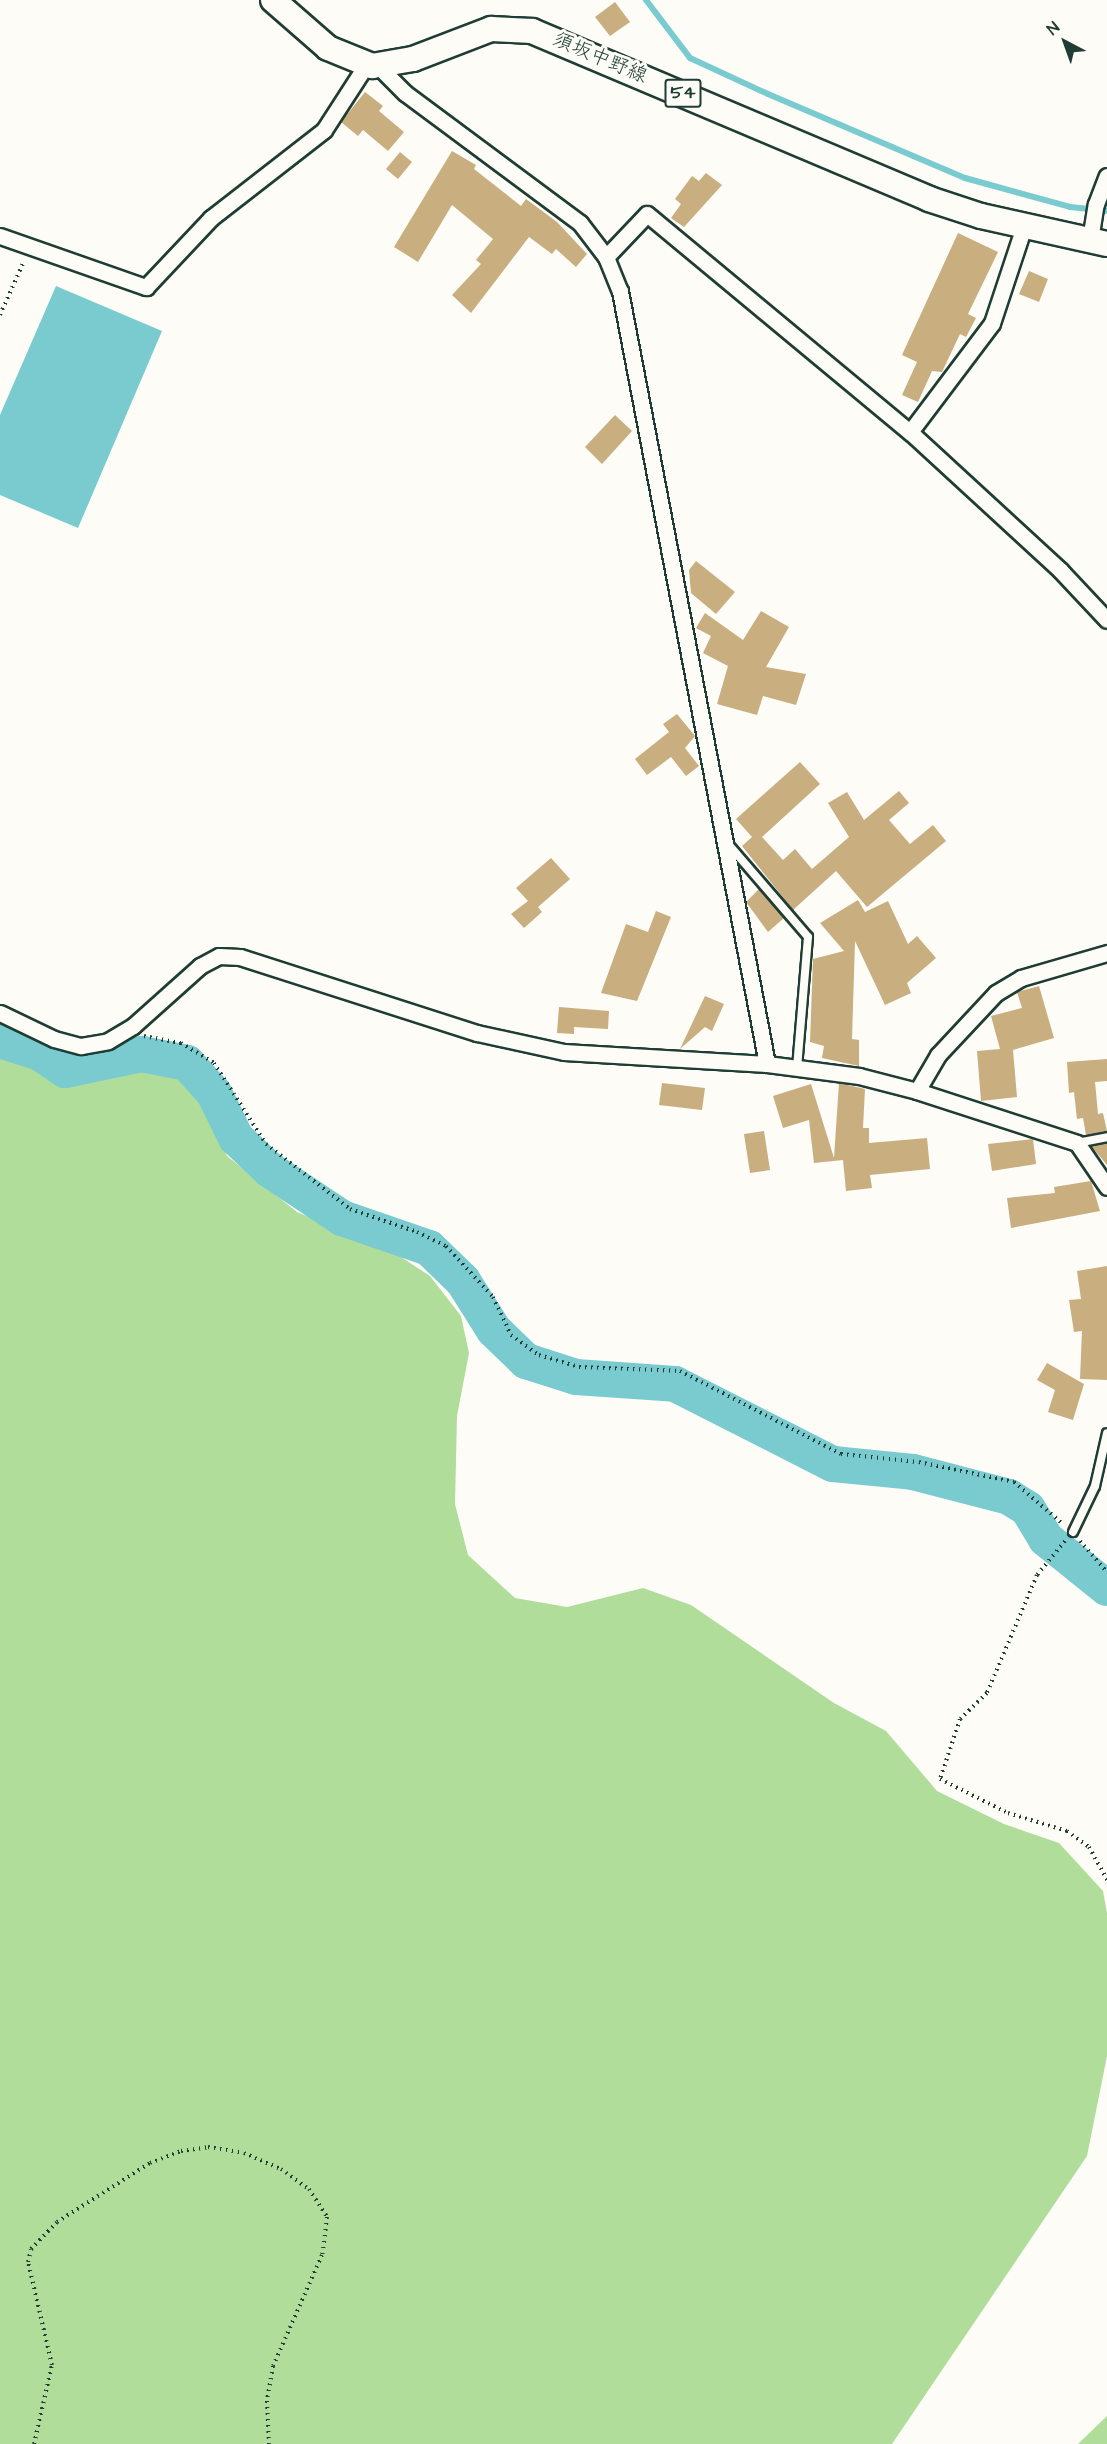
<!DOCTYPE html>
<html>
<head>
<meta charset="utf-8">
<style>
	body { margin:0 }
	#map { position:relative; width:1107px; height:2444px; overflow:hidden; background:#fdfcf7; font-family:"Architects Daughter","Klee One",sans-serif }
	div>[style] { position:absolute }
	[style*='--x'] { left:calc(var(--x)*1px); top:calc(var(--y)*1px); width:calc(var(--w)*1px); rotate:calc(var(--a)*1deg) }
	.green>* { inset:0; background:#b1dd9b }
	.water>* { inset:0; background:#79cbd0 }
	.stream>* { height:6px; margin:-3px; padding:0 3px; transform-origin:3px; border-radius:3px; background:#79cbd0 }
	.river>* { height:36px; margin:-18px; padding:0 18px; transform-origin:18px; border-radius:18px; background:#79cbd0 }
	.building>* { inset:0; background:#c9ae7f }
	.path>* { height:4px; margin-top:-2px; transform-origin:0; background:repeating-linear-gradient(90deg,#1f3d34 0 1.5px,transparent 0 6px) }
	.roads { filter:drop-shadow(2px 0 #1f3d34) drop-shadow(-2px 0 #1f3d34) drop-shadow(0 2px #1f3d34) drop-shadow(0 -2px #1f3d34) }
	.service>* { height:8px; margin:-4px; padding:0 4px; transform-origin:4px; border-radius:4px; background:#fdfcf7 }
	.minor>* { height:15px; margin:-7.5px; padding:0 7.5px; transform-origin:7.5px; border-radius:7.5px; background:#fdfcf7 }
	.primary>* { height:24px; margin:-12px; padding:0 12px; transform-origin:12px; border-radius:12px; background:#fdfcf7 }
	span { translate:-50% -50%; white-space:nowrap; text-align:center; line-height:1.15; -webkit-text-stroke:6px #fdfcf7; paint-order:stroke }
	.shield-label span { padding:2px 4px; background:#fdfcf7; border:2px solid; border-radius:4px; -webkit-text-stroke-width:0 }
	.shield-label { font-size:18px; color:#1f3d34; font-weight:700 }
	.street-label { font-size:20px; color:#1f3d34 }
	.north { position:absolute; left:1035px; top:12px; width:60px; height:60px; -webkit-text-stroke:4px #fdfcf7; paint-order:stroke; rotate:319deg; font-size:16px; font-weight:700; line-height:24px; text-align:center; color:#1f3d34 }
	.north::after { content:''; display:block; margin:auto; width:21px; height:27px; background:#1f3d34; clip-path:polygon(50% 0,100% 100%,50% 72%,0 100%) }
</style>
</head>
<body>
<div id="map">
	<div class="green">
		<i style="clip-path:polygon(0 1051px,59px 1081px,144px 1069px,180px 1072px,202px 1099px,227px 1156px,297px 1212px,398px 1255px,430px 1276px,461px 1316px,469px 1353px,457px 1416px,455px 1504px,468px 1555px,515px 1598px,567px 1607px,643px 1588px,691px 1605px,834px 1703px,886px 1731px,937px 1791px,1004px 1824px,1059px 1843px,1103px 1891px,1107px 1913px,1107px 2056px,1087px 2156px,892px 2444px,0 2444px)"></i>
		<i style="clip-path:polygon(1107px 2416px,1107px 2444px,1078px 2444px)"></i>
	</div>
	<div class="water">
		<i style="clip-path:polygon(56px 286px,162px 331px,78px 528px,0 495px,0 415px)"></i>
	</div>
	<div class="stream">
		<i style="--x:646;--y:0;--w:73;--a:52.8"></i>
		<i style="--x:690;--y:58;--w:86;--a:24.8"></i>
		<i style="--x:768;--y:94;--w:214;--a:23.1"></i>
		<i style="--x:965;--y:178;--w:109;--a:15.4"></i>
		<i style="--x:1070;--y:207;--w:37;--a:6"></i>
	</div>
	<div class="river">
		<i style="--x:0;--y:1040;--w:42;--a:18"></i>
		<i style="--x:40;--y:1053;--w:30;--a:34"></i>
		<i style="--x:65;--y:1070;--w:79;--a:-11.7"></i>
		<i style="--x:142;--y:1054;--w:46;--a:11.3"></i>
		<i style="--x:187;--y:1063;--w:40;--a:48"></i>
		<i style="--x:214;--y:1093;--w:50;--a:63.9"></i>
		<i style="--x:236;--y:1138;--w:47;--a:43.3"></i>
		<i style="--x:270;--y:1170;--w:87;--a:33.7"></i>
		<i style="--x:342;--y:1218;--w:92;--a:19"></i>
		<i style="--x:429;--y:1248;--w:47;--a:44.1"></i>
		<i style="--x:463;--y:1281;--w:58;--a:57.7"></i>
		<i style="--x:494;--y:1330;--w:45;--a:44.1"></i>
		<i style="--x:526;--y:1361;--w:52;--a:17.7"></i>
		<i style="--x:576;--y:1377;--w:99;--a:4"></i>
		<i style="--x:675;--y:1384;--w:177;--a:26.9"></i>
		<i style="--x:833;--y:1464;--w:80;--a:5.7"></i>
		<i style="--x:913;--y:1472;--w:99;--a:14.6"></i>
		<i style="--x:1009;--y:1497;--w:22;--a:32"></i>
		<i style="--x:1028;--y:1509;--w:35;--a:59"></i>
		<i style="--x:1046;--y:1539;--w:78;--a:38.8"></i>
	</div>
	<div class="building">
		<i style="clip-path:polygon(615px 2px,630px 22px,610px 36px,595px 17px)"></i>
		<i style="clip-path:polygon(365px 92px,383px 106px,379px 111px,404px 132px,388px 151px,363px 130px,358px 136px,341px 122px)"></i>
		<i style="clip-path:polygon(452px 151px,476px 165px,474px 169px,521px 206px,526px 199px,557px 222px,587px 254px,576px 267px,556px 249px,552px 254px,529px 237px,471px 313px,452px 295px,481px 264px,476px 260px,493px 239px,452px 205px,418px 262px,394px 247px)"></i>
		<i style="clip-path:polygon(400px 152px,412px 162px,398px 179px,386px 169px)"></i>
		<i style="clip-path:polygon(706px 173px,722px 185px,684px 227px,671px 218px,681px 204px,675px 199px,692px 176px,699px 181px)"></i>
		<i style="clip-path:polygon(958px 233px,998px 252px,968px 314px,976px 318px,966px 337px,960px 334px,942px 372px,932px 371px,918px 402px,902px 395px,917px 362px,902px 355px)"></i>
		<i style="clip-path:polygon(1029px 271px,1048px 279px,1039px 302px,1019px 294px)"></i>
		<i style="clip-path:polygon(615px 415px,632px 431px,602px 464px,585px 447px)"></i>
		<i style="clip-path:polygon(696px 561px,735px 592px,716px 614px,691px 593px,689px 570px)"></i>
		<i style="clip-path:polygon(761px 611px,789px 627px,766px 667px,806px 674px,796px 705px,763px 696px,757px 715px,717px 704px,728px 666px,703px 653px,711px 636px,696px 628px,705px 613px,743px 640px)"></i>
		<i style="clip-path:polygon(677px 714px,695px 736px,685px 748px,699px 766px,686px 776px,671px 757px,647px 775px,635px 759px,669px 732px,663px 724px)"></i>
		<i style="clip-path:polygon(800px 762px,820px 784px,762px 837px,783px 860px,795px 849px,812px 869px,849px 837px,828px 803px,847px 792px,864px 820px,899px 791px,909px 803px,889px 820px,910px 844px,933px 825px,946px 841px,867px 907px,836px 871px,793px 910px,742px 846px,752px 837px,736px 819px)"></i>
		<i style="clip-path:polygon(551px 858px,570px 879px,538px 907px,542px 912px,524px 928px,511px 914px,528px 901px,516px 888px)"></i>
		<i style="clip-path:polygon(759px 889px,784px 918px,768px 932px,746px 902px)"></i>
		<i style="clip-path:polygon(858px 900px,865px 912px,888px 901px,908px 944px,917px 936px,936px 958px,907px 983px,911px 993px,885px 1005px,855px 941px,852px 1039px,859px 1040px,859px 1066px,822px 1058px,824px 1046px,810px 1042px,813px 959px,844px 951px,820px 923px)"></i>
		<i style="clip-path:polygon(656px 911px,671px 917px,637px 1001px,601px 993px,626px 924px,648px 932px)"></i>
		<i style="clip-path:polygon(1039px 986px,1054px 1038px,1013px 1050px,1017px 1097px,981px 1101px,977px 1051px,1000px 1049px,991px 1016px,1022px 1008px,1017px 992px)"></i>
		<i style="clip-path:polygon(705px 996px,724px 1004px,712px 1031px,705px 1027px,680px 1049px)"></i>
		<i style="clip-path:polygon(559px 1007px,609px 1011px,608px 1029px,574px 1027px,574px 1034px,557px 1033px)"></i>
		<i style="clip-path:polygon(1107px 1059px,1107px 1081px,1095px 1082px,1098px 1114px,1103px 1113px,1107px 1131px,1086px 1135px,1083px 1118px,1077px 1119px,1074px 1092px,1069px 1093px,1067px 1062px)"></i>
		<i style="clip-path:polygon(662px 1083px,705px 1088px,702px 1110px,659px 1105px)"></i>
		<i style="clip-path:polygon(839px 1083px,865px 1089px,863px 1128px,869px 1128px,869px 1143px,927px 1138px,930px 1169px,870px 1175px,872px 1188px,846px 1191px,843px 1160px,814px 1163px,809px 1120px,783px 1128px,773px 1096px,811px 1084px,834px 1158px)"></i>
		<i style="clip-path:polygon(764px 1131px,770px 1170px,750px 1173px,744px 1134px)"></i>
		<i style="clip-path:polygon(1033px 1139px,1036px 1164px,992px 1171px,988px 1144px)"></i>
		<i style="clip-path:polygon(1107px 1143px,1107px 1165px,1091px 1146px)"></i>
		<i style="clip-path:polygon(1091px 1181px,1100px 1211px,1011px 1228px,1007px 1198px,1055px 1193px,1054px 1187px)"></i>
		<i style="clip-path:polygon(1107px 1266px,1107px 1380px,1080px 1379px,1082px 1331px,1074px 1332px,1069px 1300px,1081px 1299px,1077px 1271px)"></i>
		<i style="clip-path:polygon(1047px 1363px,1084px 1384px,1073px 1420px,1048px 1412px,1055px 1390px,1037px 1380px)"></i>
	</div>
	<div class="path">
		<i style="--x:0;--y:315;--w:59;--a:-66"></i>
		<i style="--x:144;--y:1036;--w:38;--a:11"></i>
		<i style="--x:181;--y:1043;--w:39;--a:31"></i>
		<i style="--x:214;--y:1063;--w:96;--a:57.3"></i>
		<i style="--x:266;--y:1144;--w:106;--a:37.7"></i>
		<i style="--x:350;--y:1209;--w:71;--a:18.9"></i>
		<i style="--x:417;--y:1232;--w:32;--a:26"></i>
		<i style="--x:446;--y:1246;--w:69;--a:47.3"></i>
		<i style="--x:493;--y:1297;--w:42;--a:64.7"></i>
		<i style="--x:511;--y:1335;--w:34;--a:36"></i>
		<i style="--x:539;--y:1355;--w:42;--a:16.7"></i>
		<i style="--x:579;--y:1367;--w:101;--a:2.3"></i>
		<i style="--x:680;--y:1371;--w:181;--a:27.3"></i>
		<i style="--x:841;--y:1454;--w:78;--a:5.9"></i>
		<i style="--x:919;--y:1462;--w:97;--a:11.9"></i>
		<i style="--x:1014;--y:1482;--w:66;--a:40.7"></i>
		<i style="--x:1065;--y:1541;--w:44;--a:129.5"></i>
		<i style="--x:1037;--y:1575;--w:128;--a:113"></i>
		<i style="--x:987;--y:1693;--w:37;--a:136"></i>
		<i style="--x:960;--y:1719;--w:63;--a:108.4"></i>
		<i style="--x:940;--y:1779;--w:76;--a:26.6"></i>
		<i style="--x:1008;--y:1813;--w:62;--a:17"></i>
		<i style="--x:1067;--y:1831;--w:27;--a:36"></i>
		<i style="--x:1089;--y:1847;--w:38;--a:61"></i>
		<i style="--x:1080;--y:1541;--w:41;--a:48.9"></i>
		<i style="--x:34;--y:2444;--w:81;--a:-77.2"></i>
		<i style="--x:52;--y:2365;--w:106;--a:-103.1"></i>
		<i style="--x:28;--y:2262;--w:13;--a:-77"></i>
		<i style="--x:31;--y:2249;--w:37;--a:-46"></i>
		<i style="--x:57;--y:2222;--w:110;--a:-32.4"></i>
		<i style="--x:150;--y:2163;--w:33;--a:-21"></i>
		<i style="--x:181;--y:2151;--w:27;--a:-8"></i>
		<i style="--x:208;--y:2147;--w:36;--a:9"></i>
		<i style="--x:244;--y:2153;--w:40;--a:23.4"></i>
		<i style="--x:281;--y:2169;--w:34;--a:36"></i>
		<i style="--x:309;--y:2189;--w:33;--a:57"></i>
		<i style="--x:327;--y:2217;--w:38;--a:97"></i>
		<i style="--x:322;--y:2255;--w:121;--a:113.8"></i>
		<i style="--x:273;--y:2366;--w:36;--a:100"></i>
		<i style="--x:267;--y:2401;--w:43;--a:87.3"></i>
	</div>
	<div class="roads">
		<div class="service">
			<i style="--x:729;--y:845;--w:121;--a:49.3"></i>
			<i style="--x:808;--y:937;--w:131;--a:94.8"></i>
			<i style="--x:1077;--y:1143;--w:31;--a:-11"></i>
			<i style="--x:1073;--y:1532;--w:51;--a:-64.4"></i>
			<i style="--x:1095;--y:1486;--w:54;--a:-77.2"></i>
		</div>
		<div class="minor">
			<i style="--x:378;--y:66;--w:38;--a:45"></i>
			<i style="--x:405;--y:93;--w:218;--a:36.6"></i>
			<i style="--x:580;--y:223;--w:43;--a:52.6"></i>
			<i style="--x:606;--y:257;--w:37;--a:68"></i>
			<i style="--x:620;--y:291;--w:787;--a:79.23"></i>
			<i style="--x:0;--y:236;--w:155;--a:19.3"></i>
			<i style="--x:146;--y:287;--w:95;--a:-46.7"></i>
			<i style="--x:211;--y:218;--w:143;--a:-37.9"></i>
			<i style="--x:324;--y:130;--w:77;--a:-57.1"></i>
			<i style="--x:1090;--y:240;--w:36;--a:-81"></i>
			<i style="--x:1096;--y:204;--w:30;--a:-69"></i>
			<i style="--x:606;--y:257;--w:59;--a:-46.4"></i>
			<i style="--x:647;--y:214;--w:342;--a:39.7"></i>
			<i style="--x:910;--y:432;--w:205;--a:42.6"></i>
			<i style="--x:1061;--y:571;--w:67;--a:46.8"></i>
			<i style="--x:910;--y:432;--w:136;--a:-53"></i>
			<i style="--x:992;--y:323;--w:102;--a:-71.7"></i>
			<i style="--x:0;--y:1013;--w:60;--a:25.7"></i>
			<i style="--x:54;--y:1039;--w:28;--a:15"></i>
			<i style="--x:81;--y:1046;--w:27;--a:-10"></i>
			<i style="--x:108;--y:1041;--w:29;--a:-31"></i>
			<i style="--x:133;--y:1026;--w:90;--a:-41.8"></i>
			<i style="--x:200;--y:966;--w:21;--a:-28"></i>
			<i style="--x:219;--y:956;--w:21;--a:3"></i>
			<i style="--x:240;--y:957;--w:249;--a:17.8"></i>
			<i style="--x:477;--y:1033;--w:89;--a:12.3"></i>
			<i style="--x:564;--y:1052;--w:203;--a:3.4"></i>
			<i style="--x:767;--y:1064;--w:93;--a:7.4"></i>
			<i style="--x:859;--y:1076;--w:60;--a:14.5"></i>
			<i style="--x:917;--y:1091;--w:168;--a:18"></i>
			<i style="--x:1077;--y:1143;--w:53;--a:55.7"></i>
			<i style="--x:917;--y:1091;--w:42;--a:-59.7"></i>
			<i style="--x:938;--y:1055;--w:85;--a:-46.9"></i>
			<i style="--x:996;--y:993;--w:29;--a:-31"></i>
			<i style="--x:1021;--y:978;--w:90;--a:-16.2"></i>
		</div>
		<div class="primary">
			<i style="--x:273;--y:0;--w:73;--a:41.1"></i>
			<i style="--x:328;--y:48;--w:48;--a:22.2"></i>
			<i style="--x:372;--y:66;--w:42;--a:-9.7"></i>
			<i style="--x:413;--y:59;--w:84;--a:-21"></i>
			<i style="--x:491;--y:29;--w:41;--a:2.8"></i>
			<i style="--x:532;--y:31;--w:431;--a:22.9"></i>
			<i style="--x:929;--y:199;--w:55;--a:18.1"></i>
			<i style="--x:981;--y:216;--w:129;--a:12.5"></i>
		</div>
	</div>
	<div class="shield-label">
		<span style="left:683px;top:93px">54</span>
	</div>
	<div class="street-label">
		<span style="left:600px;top:58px;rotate:23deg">須坂中野線</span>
	</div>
	<div class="north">N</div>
</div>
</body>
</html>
